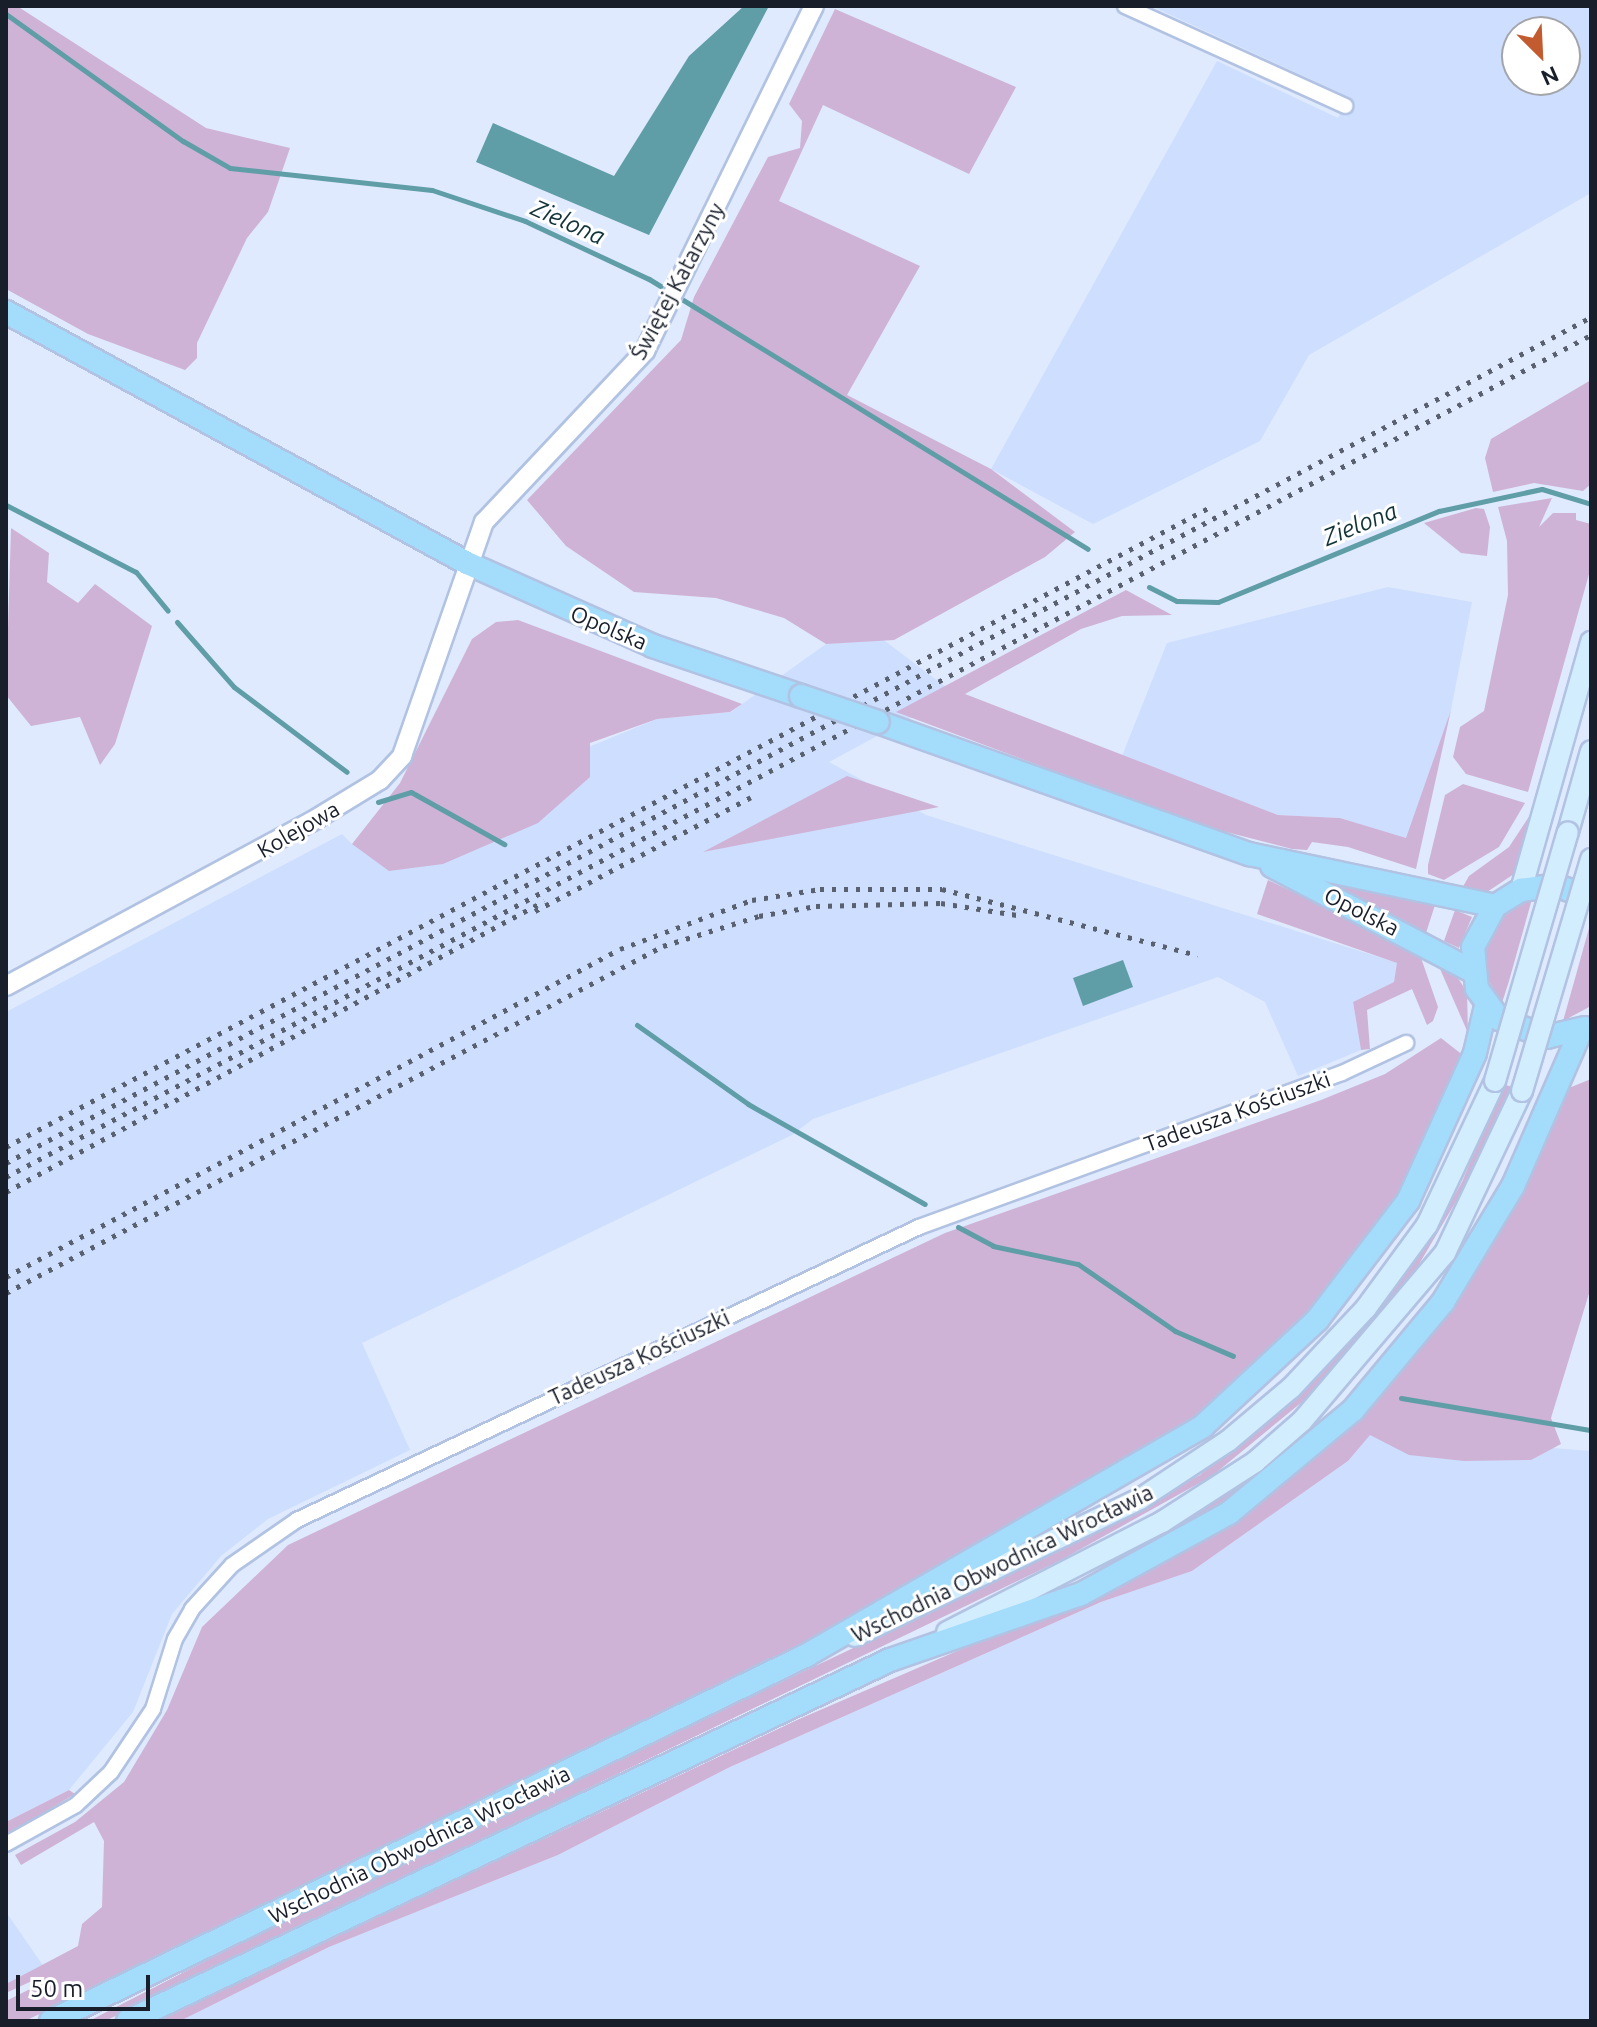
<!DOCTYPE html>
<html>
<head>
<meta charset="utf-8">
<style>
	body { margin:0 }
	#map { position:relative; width:1597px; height:2027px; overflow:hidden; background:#dfeafe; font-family:Ubuntu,sans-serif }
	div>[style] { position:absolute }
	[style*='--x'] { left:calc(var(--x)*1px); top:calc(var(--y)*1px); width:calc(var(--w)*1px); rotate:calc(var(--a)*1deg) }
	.built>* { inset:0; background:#cedefe }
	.green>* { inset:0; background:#cfb3d6 }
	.water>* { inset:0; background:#5f9da7 }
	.stream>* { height:5px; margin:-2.5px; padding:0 2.5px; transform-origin:2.5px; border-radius:2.5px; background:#5f9da7 }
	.roads { filter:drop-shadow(2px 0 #b1c2e2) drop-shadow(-2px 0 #b1c2e2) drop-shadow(0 2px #b1c2e2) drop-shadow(0 -2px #b1c2e2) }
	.minor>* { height:14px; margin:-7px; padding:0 7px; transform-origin:7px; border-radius:7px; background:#fff }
	.tertiary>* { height:18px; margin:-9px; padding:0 9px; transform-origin:9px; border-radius:9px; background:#fff }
	.secondary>* { height:20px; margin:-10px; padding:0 10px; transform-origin:10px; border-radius:10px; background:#d2eefe }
	.primary>* { height:22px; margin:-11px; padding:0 11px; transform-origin:11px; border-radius:11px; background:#a4dcfc }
	.rail>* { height:5px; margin-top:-2.5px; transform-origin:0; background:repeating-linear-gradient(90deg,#59616f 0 4px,transparent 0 12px) }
	.bridges { filter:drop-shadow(2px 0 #b1c2e2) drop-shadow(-2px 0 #b1c2e2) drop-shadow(0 2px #b1c2e2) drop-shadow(0 -2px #b1c2e2) }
	.secondary-bridge>* { height:20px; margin:-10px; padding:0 10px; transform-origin:10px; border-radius:10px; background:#d2eefe }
	.primary-bridge>* { height:22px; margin:-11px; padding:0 11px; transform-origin:11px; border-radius:11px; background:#a4dcfc }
	span { translate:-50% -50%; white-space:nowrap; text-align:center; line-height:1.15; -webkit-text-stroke:6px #fff; paint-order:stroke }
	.street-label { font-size:22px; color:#181e2a }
	.water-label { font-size:24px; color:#123338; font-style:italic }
	.frame { position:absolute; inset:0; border:8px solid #181e2a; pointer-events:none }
	.north { position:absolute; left:1501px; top:16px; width:80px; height:80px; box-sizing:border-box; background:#fff; border:2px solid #a3a5aa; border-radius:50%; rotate:156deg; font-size:22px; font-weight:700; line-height:32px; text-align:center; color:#181e2a }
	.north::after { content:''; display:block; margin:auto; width:28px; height:36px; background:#c25b2f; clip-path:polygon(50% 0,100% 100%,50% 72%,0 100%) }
	.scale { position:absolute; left:16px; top:1975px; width:134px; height:36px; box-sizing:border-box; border:4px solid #181e2a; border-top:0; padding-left:10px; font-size:24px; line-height:28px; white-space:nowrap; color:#181e2a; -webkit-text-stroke:6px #fff; paint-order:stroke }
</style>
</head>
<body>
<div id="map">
	<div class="built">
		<i style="clip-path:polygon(evenodd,1151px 6px,1591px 6px,1591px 193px,1309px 355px,1260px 441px,1093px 524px,991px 469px,1217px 61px,1338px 118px,1349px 97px,1151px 6px,1517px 32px,1565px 32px,1565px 80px,1517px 80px,1517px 32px)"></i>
		<i style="clip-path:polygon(1388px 587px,1472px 602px,1451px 710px,1407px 839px,1340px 818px,1278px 815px,1122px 756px,1167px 643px)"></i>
		<i style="clip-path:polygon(881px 638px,955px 694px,829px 762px,926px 815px,1398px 963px,1394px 982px,1353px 1002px,1361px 1050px,1298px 1076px,1265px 1002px,1218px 977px,813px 1119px,792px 1135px,362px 1343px,410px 1450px,268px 1519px,221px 1556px,172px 1614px,133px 1712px,69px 1790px,6px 1822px,6px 1012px,342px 834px,352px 844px,657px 719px,731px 712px,826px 644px)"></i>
		<i style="clip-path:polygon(1370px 1434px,1591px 1451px,1591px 2021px,180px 2021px,329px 1947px,558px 1855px,730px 1767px,1101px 1602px,1192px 1571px,1348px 1461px)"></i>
		<i style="clip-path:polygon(6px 1912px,44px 1967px,6px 1984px)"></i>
	</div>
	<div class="green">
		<i style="clip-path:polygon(6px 6px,17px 6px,206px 128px,290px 148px,268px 212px,247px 238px,197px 343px,197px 358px,185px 370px,88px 334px,6px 289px)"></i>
		<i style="clip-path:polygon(835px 9px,1016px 87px,969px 174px,823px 105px,779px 201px,920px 266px,847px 395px,991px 469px,1075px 532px,1045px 557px,894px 640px,826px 644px,784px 618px,716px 598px,634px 592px,566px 546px,527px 500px,681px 340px,694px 297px,768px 157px,800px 148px,802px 121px,789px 104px)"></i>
		<i style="clip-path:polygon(1591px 380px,1591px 484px,1583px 491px,1534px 483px,1493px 492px,1485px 458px,1491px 439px)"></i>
		<i style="clip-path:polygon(1552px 498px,1539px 527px,1553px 513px,1576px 513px,1576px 520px,1591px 524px,1591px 567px,1528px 792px,1466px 774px,1453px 757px,1460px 727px,1484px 711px,1508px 595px,1507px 541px,1498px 507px)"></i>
		<i style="clip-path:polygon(1476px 508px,1484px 509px,1490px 527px,1487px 556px,1461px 553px,1424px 523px)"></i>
		<i style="clip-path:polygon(11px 528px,49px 553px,47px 582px,78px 603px,95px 584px,152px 626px,115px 744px,100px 765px,80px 717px,31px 726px,6px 695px)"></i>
		<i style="clip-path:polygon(1126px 590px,1172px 615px,1122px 616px,1081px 629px,965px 694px,1278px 815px,1340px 818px,1406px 838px,1451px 710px,1416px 869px,1348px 847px,1312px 842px,1307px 850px,1292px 849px,1199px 825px,896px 712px)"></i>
		<i style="clip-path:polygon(518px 620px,742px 704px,730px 712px,657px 719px,590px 743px,590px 777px,538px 823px,443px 864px,389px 871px,352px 844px,400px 783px,472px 639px,496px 622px)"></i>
		<i style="clip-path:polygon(847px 776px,939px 807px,703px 852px)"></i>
		<i style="clip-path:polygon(1463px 784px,1525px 803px,1499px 847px,1444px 880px,1428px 874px,1428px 865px,1445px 795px)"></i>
		<i style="clip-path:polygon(1532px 812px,1514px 874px,1487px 892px,1461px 890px,1469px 876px,1509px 847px)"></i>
		<i style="clip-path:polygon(1311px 875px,1435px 905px,1426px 933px,1369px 906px)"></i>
		<i style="clip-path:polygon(1268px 880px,1419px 952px,1438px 1007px,1433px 1021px,1427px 1025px,1412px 989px,1367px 1010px,1370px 1049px,1361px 1050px,1353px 1002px,1394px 982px,1397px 963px,1257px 914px)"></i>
		<i style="clip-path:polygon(1532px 899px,1509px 981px,1502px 1003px,1487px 978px,1487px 942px,1504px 914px)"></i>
		<i style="clip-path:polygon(1455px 910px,1472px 917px,1459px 948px,1444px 941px)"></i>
		<i style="clip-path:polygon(1591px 921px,1591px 1006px,1563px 1021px,1574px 982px)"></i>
		<i style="clip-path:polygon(1437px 962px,1452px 969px,1467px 992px,1468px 1033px)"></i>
		<i style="clip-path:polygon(1441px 1038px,1464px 1056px,1406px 1187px,1320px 1307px,1193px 1421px,824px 1633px,25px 2021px,6px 2021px,6px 2001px,36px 1986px,34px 1980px,6px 1993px,6px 1984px,78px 1946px,82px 1924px,102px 1907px,104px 1841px,94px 1822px,21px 1865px,15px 1855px,75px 1822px,124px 1782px,167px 1710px,202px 1627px,288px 1545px,945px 1233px,1321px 1100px,1385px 1074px)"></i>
		<i style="clip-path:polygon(1591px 1079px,1591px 1287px,1551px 1418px,1561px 1444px,1531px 1460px,1464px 1461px,1409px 1455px,1370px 1435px,1348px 1461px,1192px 1571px,1101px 1602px,730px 1767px,558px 1855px,329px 1947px,180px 2021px,156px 2021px,797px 1720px,1145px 1570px,1215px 1531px,1342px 1435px,1424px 1344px,1459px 1301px,1528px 1180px,1564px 1090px)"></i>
		<i style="clip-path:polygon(1503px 1084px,1512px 1087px,1491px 1142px,1405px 1288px,1313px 1393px,1212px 1476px,1061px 1560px,105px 2021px,89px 2021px,367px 1878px,1088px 1537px,1200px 1475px,1303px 1391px,1371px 1316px,1426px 1246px,1462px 1182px)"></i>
		<i style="clip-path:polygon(1287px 1446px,1294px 1452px,1188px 1527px,1055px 1594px,1209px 1505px)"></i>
		<i style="clip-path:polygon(69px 1790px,75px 1794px,6px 1835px,6px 1822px)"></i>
	</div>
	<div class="water">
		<i style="clip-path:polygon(744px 6px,769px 6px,649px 235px,476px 162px,493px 123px,614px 176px,689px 56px)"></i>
		<i style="clip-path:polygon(1123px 960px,1133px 987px,1083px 1006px,1073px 978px)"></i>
	</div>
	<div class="stream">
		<i style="--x:6;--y:14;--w:218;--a:35.7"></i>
		<i style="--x:183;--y:141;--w:54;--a:29.9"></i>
		<i style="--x:230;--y:168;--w:203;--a:6.2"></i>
		<i style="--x:432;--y:190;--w:98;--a:18.4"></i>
		<i style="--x:525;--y:221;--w:137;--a:25.1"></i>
		<i style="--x:649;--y:279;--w:515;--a:31.59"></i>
		<i style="--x:6;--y:505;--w:146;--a:27.3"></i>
		<i style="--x:136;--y:572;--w:50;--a:50.6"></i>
		<i style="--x:1149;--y:587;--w:31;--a:27"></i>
		<i style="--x:1177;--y:601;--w:41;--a:1.4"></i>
		<i style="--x:1218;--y:602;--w:239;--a:-22.4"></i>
		<i style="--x:1439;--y:511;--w:105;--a:-12.1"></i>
		<i style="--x:1542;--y:489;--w:51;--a:17"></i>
		<i style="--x:177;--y:622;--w:86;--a:48.8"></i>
		<i style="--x:234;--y:687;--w:141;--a:37"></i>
		<i style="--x:378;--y:802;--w:34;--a:-17"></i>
		<i style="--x:411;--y:792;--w:107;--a:29.2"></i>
		<i style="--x:637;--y:1025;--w:136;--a:35.4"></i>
		<i style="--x:748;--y:1104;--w:203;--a:29.5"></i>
		<i style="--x:958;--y:1227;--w:40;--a:28"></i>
		<i style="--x:993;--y:1246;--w:87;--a:12"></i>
		<i style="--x:1078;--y:1264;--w:118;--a:34.6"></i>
		<i style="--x:1175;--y:1331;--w:63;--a:23.3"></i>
		<i style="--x:1401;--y:1398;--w:193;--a:9.6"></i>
	</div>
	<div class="roads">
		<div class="minor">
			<i style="--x:1125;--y:6;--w:242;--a:24.4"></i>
			<i style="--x:6;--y:1844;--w:80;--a:-29.1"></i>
			<i style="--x:76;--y:1805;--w:48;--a:-43.3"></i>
			<i style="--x:111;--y:1772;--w:76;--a:-56.3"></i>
			<i style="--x:153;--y:1709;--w:73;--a:-72.6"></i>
			<i style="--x:175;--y:1639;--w:34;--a:-60"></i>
			<i style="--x:192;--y:1609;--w:59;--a:-47.7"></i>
			<i style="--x:232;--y:1565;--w:79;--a:-34.7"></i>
			<i style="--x:297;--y:1520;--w:688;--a:-25.22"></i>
			<i style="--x:919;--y:1227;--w:450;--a:-20"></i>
			<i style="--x:1342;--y:1073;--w:71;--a:-25.1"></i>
		</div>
		<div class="tertiary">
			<i style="--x:6;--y:986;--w:346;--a:-28.3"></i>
			<i style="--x:311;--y:822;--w:81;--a:-31.3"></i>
			<i style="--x:380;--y:780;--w:33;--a:-47"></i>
			<i style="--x:402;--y:756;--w:248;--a:-70.7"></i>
			<i style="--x:484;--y:522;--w:235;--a:-46.7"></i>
			<i style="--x:645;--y:351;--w:384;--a:-63.9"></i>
		</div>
		<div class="secondary">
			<i style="--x:1568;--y:832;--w:84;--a:-74.1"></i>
			<i style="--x:1521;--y:890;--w:258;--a:-74.2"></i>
			<i style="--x:947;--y:1632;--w:242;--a:-27.1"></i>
			<i style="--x:1162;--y:1522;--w:111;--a:-32.8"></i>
			<i style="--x:1255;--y:1462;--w:62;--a:-41.1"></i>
			<i style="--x:1302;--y:1421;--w:221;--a:-49.6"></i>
			<i style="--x:1445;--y:1253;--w:179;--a:-64.6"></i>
			<i style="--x:855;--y:1636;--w:316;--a:-25.7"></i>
			<i style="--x:1140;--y:1499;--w:105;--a:-33.4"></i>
			<i style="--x:1228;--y:1441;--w:82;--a:-40.1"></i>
			<i style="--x:1291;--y:1388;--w:110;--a:-46.8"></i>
			<i style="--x:1366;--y:1308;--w:103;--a:-53.7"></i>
			<i style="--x:1427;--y:1225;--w:159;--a:-64.7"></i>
		</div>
		<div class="primary">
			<i style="--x:6;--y:312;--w:525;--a:28.57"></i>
			<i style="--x:467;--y:563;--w:204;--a:24"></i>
			<i style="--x:653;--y:646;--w:156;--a:18.7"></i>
			<i style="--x:878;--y:722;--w:394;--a:19.6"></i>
			<i style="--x:1249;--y:854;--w:251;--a:11.9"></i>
			<i style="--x:1272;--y:866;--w:226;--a:27.7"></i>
			<i style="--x:1585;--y:1028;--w:39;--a:167"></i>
			<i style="--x:1547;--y:1037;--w:51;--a:-159.4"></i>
			<i style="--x:1499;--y:1019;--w:37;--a:-126"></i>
			<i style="--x:1477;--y:989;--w:42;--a:-95.4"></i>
			<i style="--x:1473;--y:947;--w:47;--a:-61.8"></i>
			<i style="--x:1495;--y:906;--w:31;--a:-32"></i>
			<i style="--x:1521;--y:890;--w:34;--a:-8"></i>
			<i style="--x:1555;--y:885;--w:38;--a:20"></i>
			<i style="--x:51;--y:2021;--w:840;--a:-25.83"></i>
			<i style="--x:807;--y:1655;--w:457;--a:-30"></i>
			<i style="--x:1203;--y:1426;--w:156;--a:-42.9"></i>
			<i style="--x:1317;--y:1320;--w:150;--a:-52.6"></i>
			<i style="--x:1408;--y:1201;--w:162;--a:-65.6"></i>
			<i style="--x:1475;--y:1053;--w:48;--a:-76.8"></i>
			<i style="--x:128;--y:2021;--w:843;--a:-25.35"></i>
			<i style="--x:890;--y:1660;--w:202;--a:-19.1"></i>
			<i style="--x:1081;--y:1594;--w:169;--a:-28.7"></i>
			<i style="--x:1229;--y:1513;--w:161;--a:-39.7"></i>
			<i style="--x:1353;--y:1410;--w:141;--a:-50.2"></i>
			<i style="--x:1443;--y:1302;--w:135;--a:-58.9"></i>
			<i style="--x:1513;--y:1186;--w:170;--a:-66.4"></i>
		</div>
	</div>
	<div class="rail">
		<i style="--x:535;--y:911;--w:244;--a:-27.8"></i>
		<i style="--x:6;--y:1147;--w:1364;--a:-27.99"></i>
		<i style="--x:6;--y:1163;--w:1797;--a:-28.09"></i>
		<i style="--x:6;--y:1177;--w:1795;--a:-27.98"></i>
		<i style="--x:6;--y:1192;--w:612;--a:-28.41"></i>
		<i style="--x:6;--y:1277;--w:696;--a:-28.11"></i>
		<i style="--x:620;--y:949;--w:141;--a:-20.4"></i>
		<i style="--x:752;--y:900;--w:69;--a:-9.2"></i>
		<i style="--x:820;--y:889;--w:122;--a:0"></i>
		<i style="--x:942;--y:889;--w:264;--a:14.5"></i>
		<i style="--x:6;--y:1293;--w:743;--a:-27.84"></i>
		<i style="--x:663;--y:946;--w:101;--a:-17.4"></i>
		<i style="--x:759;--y:916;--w:58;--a:-10"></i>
		<i style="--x:816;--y:906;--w:125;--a:-1.4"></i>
		<i style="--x:941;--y:903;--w:77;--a:9"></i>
	</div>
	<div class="bridges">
		<div class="secondary-bridge">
			<i style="--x:1495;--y:1081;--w:259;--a:-73.7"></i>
			<i style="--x:1522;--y:1091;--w:242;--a:-73.4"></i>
		</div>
		<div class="primary-bridge">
			<i style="--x:801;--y:696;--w:81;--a:18.7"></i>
		</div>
	</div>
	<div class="street-label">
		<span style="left:677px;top:281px;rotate:-62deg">Świętej Katarzyny</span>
		<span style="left:609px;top:627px;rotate:23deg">Opolska</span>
		<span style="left:298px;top:829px;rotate:-30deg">Kolejowa</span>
		<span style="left:1362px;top:911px;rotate:27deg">Opolska</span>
		<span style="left:1237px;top:1111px;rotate:-20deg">Tadeusza Kościuszki</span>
		<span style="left:639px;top:1357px;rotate:-25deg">Tadeusza Kościuszki</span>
		<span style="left:1002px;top:1563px;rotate:-26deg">Wschodnia Obwodnica Wrocławia</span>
		<span style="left:419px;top:1844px;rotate:-26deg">Wschodnia Obwodnica Wrocławia</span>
	</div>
	<div class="water-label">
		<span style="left:568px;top:222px;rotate:24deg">Zielona</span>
		<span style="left:1360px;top:524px;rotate:-22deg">Zielona</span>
	</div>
	<div class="frame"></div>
	<div class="north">N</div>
	<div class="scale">50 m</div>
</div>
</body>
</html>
